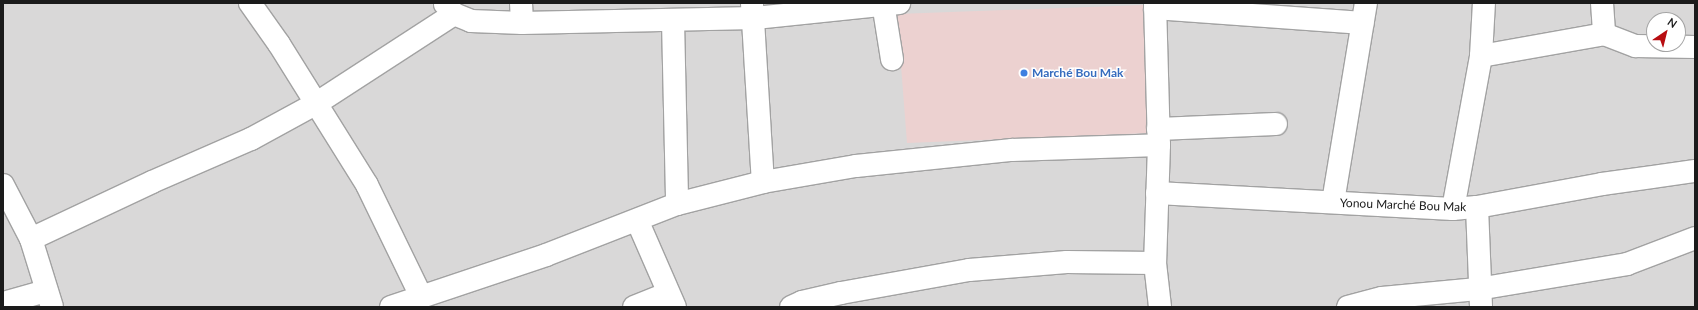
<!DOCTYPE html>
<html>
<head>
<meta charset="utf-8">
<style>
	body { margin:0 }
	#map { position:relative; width:1698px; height:310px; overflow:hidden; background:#ece8e1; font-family:Lato,sans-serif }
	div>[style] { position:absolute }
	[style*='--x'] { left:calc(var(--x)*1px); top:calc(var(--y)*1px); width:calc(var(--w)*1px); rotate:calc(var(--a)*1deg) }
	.residential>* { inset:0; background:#d9d8d8 }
	.commercial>* { inset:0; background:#ecd1d0 }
	.roads { filter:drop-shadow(1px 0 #a2a2a2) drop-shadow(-1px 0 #a2a2a2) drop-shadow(0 1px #a2a2a2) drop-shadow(0 -1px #a2a2a2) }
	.street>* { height:22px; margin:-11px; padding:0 11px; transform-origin:11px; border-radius:11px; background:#fff }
	.dots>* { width:11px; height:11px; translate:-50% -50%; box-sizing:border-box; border:2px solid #fff; border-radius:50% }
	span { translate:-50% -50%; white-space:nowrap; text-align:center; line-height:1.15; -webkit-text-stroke:3px #fff; paint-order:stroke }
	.shop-label { font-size:12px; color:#366cbe; font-weight:700 }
	.left { translate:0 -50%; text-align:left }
	.street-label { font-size:12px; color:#1b1b1b }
	.frame { position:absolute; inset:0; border:4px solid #1b1b1b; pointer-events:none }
	.north { position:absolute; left:1646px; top:12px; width:40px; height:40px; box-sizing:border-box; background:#fff; border:1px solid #a4a4a4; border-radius:50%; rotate:35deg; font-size:11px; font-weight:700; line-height:16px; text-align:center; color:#1b1b1b }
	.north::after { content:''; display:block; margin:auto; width:14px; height:18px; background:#b80d11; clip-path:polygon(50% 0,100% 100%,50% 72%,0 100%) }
</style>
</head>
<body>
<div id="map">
	<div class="residential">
		<i style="clip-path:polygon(evenodd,3px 3px,1695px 3px,1695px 307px,3px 307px,3px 3px,1654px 20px,1678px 20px,1678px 44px,1654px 44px,1654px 20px)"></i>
	</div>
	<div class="commercial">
		<i style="clip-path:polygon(1143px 5px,1149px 133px,907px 143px,897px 14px)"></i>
	</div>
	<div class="roads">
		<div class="street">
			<i style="--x:250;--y:3;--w:50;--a:54.7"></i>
			<i style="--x:279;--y:44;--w:166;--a:58"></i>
			<i style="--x:367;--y:185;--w:123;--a:64.1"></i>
			<i style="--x:521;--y:3;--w:20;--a:87"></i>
			<i style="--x:883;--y:3;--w:57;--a:80.9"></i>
			<i style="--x:1155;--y:3;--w:142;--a:88.4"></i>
			<i style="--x:1159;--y:145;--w:118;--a:91.9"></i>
			<i style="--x:1155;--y:263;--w:44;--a:83.5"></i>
			<i style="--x:1602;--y:3;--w:31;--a:86"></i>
			<i style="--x:445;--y:4;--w:13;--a:48"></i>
			<i style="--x:454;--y:14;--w:18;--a:22"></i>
			<i style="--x:471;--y:21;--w:51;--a:2.2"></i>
			<i style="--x:522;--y:23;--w:233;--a:-1.2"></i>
			<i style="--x:755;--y:18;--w:145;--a:-5.9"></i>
			<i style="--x:752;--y:4;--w:178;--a:86.5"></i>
			<i style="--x:1155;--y:8;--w:208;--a:4.1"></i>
			<i style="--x:673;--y:21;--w:183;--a:88.7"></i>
			<i style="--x:1481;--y:56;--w:125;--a:-10.1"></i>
			<i style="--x:1604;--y:34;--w:34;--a:21"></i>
			<i style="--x:1636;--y:46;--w:59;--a:1"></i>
			<i style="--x:1158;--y:129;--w:118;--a:-2.4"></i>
			<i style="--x:3;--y:185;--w:61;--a:62.6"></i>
			<i style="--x:31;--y:239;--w:71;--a:72.8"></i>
			<i style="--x:1157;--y:193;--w:296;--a:3.1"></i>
			<i style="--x:1453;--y:209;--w:24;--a:-5"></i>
			<i style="--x:1477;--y:207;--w:127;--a:-10.4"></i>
			<i style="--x:1602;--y:184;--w:94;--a:-8"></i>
			<i style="--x:1333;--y:202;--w:202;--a:-80.6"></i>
			<i style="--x:1477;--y:207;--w:100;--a:87.7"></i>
			<i style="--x:1453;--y:209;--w:156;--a:-79.6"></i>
			<i style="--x:1481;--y:56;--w:53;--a:-86.8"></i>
			<i style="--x:637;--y:220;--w:95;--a:66.4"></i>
			<i style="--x:31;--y:239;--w:134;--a:-25.2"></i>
			<i style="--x:152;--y:182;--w:108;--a:-23.5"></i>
			<i style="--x:251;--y:139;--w:75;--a:-28.6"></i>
			<i style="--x:317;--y:103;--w:163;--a:-33"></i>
			<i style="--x:3;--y:303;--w:45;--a:-15.6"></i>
			<i style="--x:391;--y:307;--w:163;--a:-18.5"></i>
			<i style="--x:546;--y:255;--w:141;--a:-21.3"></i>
			<i style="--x:677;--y:204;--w:89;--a:-14.3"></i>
			<i style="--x:763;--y:182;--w:94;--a:-9.8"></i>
			<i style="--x:856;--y:166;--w:157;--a:-5.9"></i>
			<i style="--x:1012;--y:150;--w:147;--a:-1.9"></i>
			<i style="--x:634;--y:307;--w:37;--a:-22"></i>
			<i style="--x:791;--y:307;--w:12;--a:-24"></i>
			<i style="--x:802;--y:302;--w:40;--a:-13"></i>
			<i style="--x:841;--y:293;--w:130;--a:-10.2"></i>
			<i style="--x:969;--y:270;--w:98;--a:-4.7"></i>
			<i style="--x:1067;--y:262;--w:88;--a:0.7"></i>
			<i style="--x:1348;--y:307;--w:35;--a:-15"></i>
			<i style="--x:1382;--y:298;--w:96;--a:-5.4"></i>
			<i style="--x:1478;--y:289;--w:151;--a:-9.5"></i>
			<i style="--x:1627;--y:264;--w:73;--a:-20.9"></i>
		</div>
	</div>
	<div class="dots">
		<i style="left:1024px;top:73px;background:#3f7fe0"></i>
	</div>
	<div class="shop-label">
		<span class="left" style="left:1032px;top:73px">Marché Bou Mak</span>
	</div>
	<div class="street-label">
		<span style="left:1403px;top:205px;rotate:2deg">Yonou Marché Bou Mak</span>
	</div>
	<div class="frame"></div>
	<div class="north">N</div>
</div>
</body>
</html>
